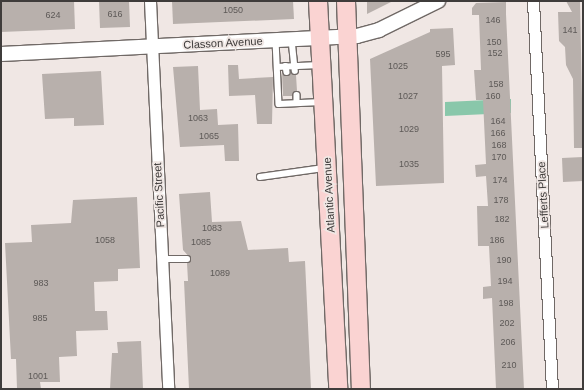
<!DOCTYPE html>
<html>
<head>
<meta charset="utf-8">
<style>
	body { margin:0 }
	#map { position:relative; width:584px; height:390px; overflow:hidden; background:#f0e7e4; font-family:Arial,sans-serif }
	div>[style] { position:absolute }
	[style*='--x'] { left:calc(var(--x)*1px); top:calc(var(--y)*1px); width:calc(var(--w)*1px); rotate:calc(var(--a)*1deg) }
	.green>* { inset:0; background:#89c7aa }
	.building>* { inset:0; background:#b8b0ac }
	.roads { filter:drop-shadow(1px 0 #706966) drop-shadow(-1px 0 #706966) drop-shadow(0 1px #706966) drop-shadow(0 -1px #706966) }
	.service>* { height:5.5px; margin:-2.75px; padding:0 2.75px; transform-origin:2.75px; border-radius:2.75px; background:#fff }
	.minor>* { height:11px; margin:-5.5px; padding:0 5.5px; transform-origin:5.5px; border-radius:5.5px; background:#fff }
	.tertiary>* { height:14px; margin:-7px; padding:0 7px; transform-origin:7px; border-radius:7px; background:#fff }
	.primary>* { height:18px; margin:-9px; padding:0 9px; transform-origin:9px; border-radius:9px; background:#fad3d2 }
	span { translate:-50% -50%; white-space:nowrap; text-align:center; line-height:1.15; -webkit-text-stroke:3.5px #f0e7e4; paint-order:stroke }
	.number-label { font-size:9px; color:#5d5957 }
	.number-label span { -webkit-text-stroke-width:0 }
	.street-label { font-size:11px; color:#3f3c3b }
	.frame { position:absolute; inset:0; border:2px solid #3f3c3b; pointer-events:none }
</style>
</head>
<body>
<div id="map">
	<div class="green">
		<i style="clip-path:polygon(511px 99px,511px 113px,445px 116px,445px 102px)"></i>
	</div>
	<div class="building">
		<i style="clip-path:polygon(1px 1px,74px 1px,75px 29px,1px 32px)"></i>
		<i style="clip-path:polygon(99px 1px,129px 1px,130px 27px,100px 28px)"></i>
		<i style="clip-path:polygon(172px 1px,293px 1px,294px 19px,173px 24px)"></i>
		<i style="clip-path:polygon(367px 1px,393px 1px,367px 14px)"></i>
		<i style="clip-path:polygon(566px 1px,580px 1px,583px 148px,574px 148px,573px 79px,566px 65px,565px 47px,559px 41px,558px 12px,572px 12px)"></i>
		<i style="clip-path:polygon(506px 2px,506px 14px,524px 389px,496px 389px,492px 298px,483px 299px,483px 287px,491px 286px,489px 246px,478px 246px,477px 206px,488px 206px,486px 176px,476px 177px,475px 165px,486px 164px,483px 100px,476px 100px,474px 70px,481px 70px,479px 15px,472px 15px,472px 8px,476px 3px)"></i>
		<i style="clip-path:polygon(453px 28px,455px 65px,442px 66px,444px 183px,376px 186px,370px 59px,430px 32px,430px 29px)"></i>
		<i style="clip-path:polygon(228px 65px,238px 65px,239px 79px,273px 77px,272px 124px,257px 124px,255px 95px,229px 96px)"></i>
		<i style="clip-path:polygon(198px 66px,200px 110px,217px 109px,218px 125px,238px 124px,239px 161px,225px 161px,224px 145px,180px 147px,173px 67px)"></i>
		<i style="clip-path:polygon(101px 71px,104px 125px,74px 126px,74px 118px,45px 119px,42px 74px)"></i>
		<i style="clip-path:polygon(282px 72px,286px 76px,291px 73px,296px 75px,297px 91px,293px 96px,283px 96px)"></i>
		<i style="clip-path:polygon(583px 157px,583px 181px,563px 182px,562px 158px)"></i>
		<i style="clip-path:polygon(210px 192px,212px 222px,241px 221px,248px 250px,288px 248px,289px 262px,305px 261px,311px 389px,189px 389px,184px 281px,188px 281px,187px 263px,191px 259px,183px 250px,179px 194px)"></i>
		<i style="clip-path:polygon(137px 197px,140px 268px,118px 269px,118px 281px,94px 282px,95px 311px,107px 311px,108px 330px,76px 331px,77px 356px,59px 357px,60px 382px,40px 382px,41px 389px,17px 389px,16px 359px,11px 359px,5px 243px,32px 242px,31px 225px,71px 223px,73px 200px)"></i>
		<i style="clip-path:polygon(141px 341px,143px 389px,110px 389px,112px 353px,118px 353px,117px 342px)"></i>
	</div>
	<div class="roads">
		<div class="service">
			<i style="--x:292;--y:40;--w:31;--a:84"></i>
			<i style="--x:276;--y:41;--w:63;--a:87.3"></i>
			<i style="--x:279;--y:104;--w:42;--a:-2.7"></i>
			<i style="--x:286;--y:66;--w:6;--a:81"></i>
			<i style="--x:277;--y:67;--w:42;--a:-2.7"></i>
			<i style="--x:297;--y:95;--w:8;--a:90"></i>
			<i style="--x:260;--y:177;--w:64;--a:-8.1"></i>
			<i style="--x:162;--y:259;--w:25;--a:0"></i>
		</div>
		<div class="minor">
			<i style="--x:150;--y:1;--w:388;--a:87.3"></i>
			<i style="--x:533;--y:1;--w:388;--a:87.2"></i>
		</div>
		<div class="tertiary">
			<i style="--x:1;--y:54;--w:356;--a:-2.9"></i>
			<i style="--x:357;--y:36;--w:23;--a:-15"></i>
			<i style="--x:379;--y:30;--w:66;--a:-26.2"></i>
		</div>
		<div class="primary">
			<i style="--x:318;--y:1;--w:389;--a:87"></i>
			<i style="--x:346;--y:1;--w:388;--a:87.8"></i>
		</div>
	</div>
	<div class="number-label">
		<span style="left:233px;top:10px">1050</span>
		<span style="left:115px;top:14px">616</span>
		<span style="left:53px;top:15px">624</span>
		<span style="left:493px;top:20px">146</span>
		<span style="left:570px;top:30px">141</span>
		<span style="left:494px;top:42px">150</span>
		<span style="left:495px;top:53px">152</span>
		<span style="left:443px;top:54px">595</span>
		<span style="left:398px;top:66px">1025</span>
		<span style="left:496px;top:84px">158</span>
		<span style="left:408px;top:96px">1027</span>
		<span style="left:493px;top:96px">160</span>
		<span style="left:198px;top:118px">1063</span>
		<span style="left:498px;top:121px">164</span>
		<span style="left:409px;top:129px">1029</span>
		<span style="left:498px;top:133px">166</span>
		<span style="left:209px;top:136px">1065</span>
		<span style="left:499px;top:145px">168</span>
		<span style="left:499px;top:157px">170</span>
		<span style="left:409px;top:164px">1035</span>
		<span style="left:500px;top:180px">174</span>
		<span style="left:501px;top:200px">178</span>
		<span style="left:502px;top:219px">182</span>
		<span style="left:212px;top:228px">1083</span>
		<span style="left:105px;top:240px">1058</span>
		<span style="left:497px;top:240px">186</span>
		<span style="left:201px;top:242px">1085</span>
		<span style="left:504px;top:260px">190</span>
		<span style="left:220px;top:273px">1089</span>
		<span style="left:505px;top:281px">194</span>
		<span style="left:41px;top:283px">983</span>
		<span style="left:506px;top:303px">198</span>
		<span style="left:40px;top:318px">985</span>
		<span style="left:507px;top:323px">202</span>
		<span style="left:508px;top:342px">206</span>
		<span style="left:509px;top:365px">210</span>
		<span style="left:38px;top:376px">1001</span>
	</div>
	<div class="street-label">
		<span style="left:223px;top:43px;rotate:-3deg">Classon Avenue</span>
		<span style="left:159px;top:195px;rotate:-93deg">Pacific Street</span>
		<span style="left:329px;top:195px;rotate:-93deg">Atlantic Avenue</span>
		<span style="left:543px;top:195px;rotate:-93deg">Lefferts Place</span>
	</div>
	<div class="frame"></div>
</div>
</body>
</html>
